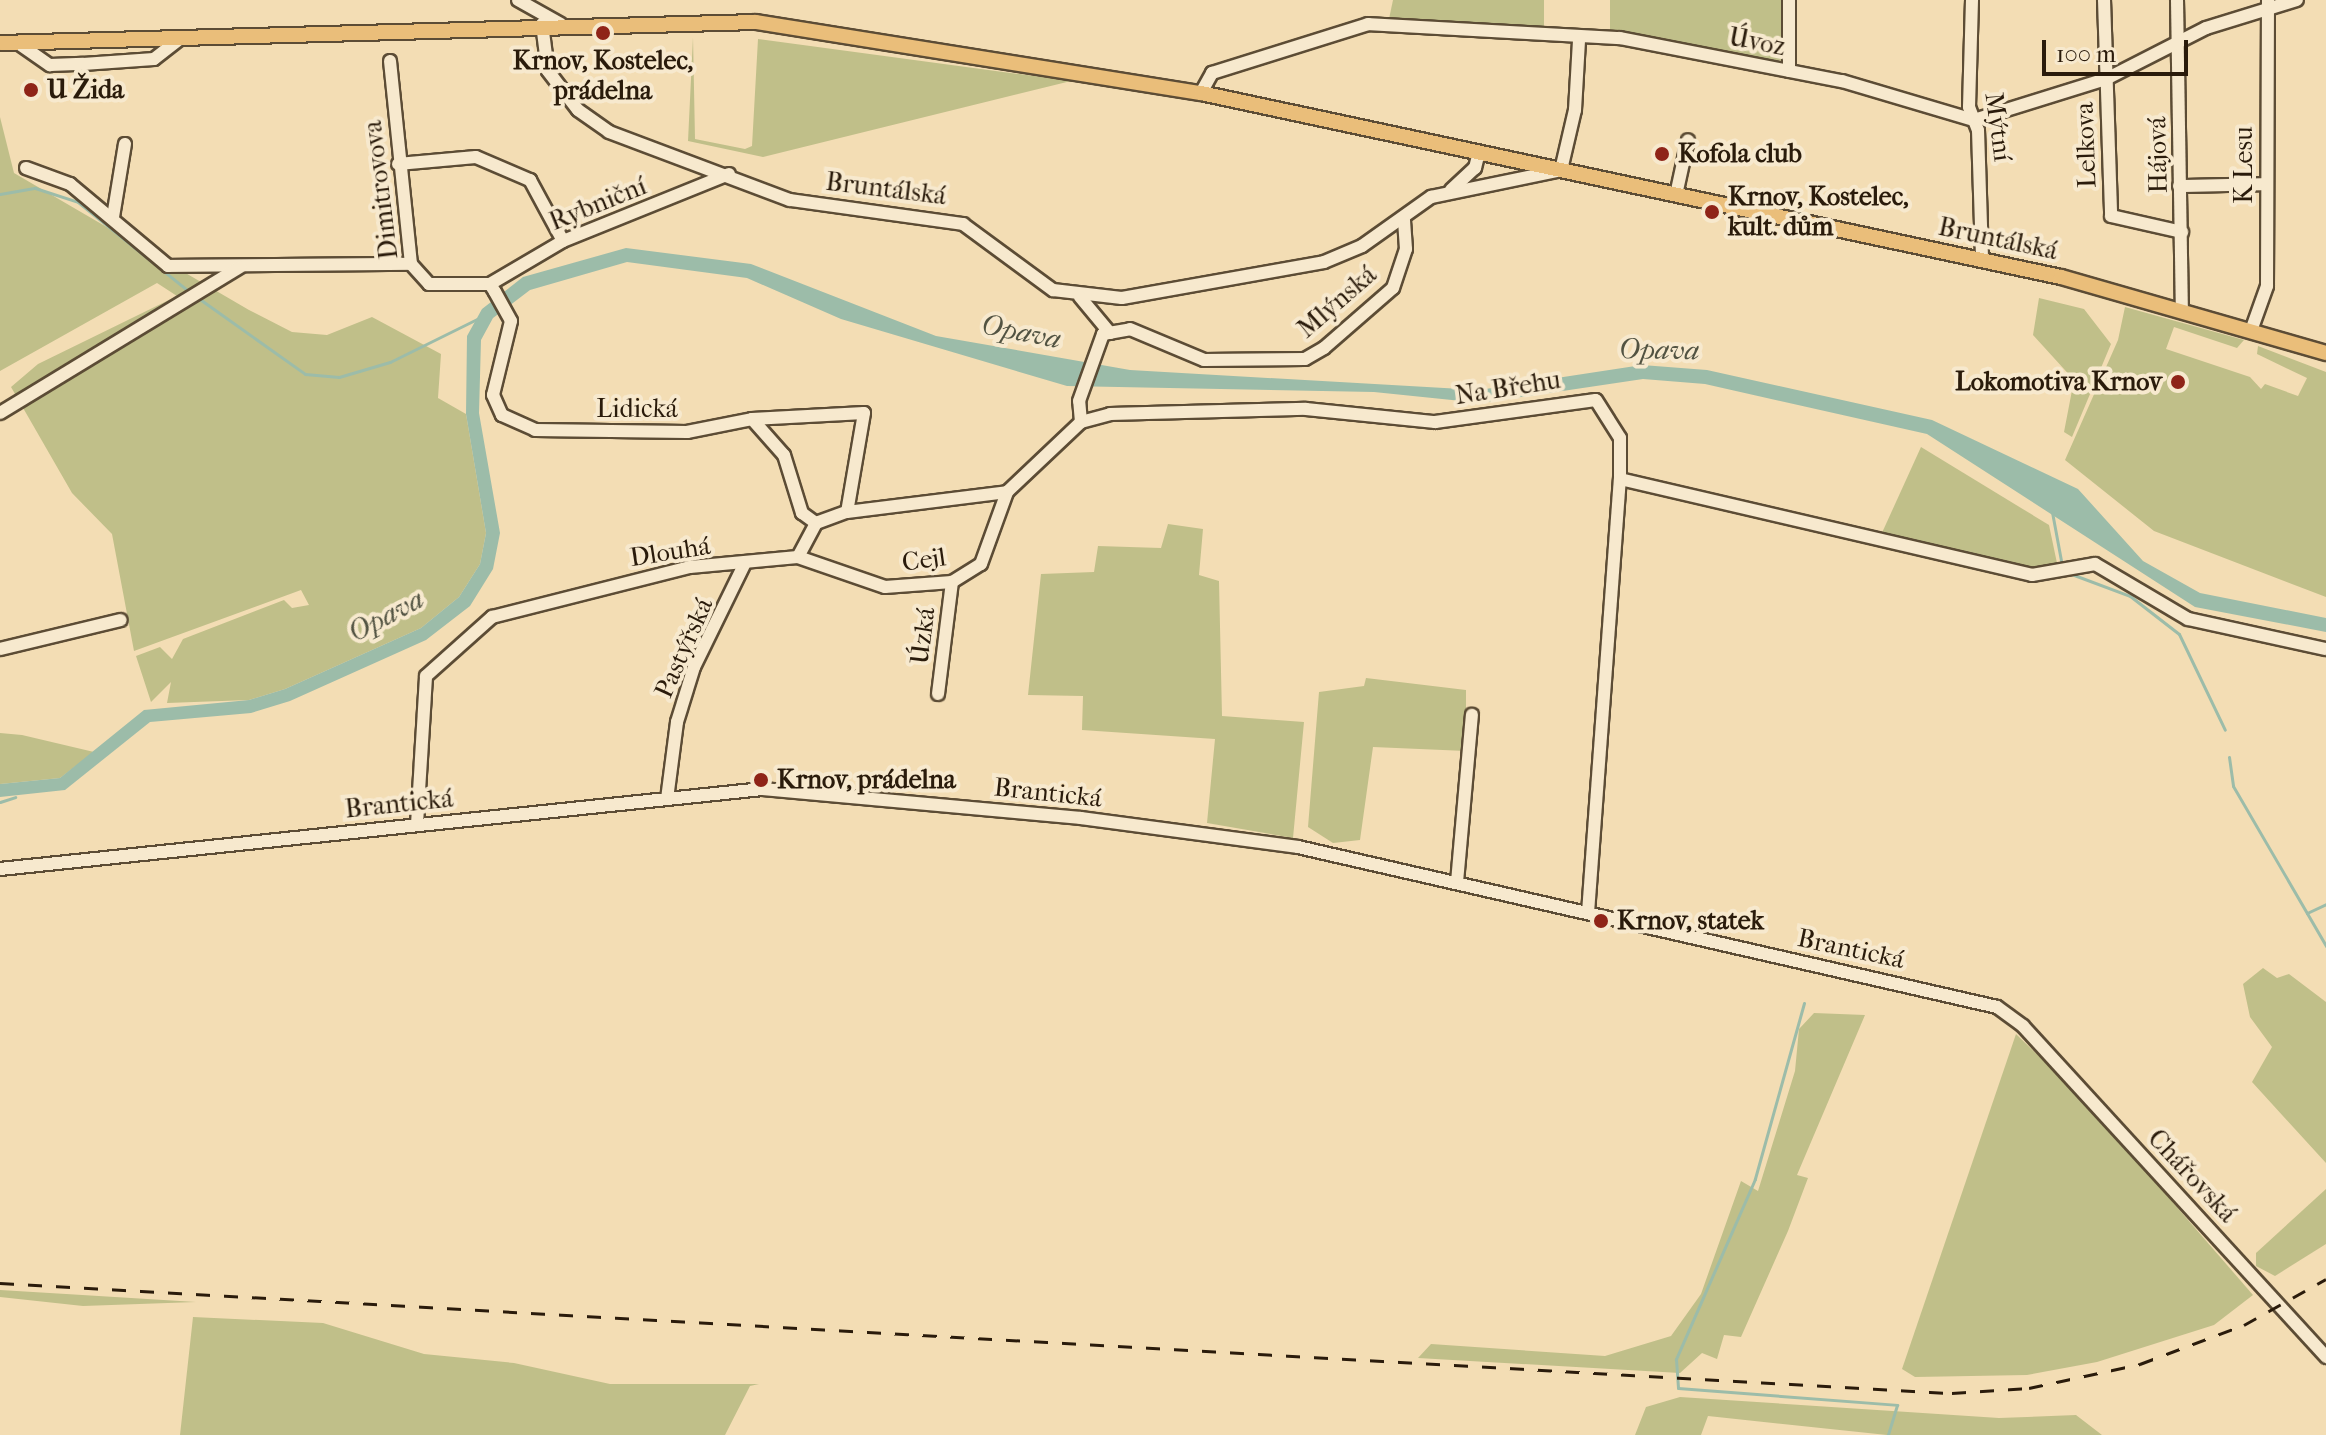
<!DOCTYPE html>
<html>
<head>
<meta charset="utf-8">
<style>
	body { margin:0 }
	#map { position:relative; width:2326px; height:1435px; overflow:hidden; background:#f3ddb4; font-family:"IM FELL French Canon",serif }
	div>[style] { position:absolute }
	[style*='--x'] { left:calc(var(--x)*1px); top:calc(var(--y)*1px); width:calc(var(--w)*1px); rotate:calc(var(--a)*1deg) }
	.green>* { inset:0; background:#c0bf89 }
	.water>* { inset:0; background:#9cbca9 }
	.stream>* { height:3px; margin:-1.5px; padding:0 1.5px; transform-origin:1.5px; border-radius:1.5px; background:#9cbca9 }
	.roads { filter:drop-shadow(2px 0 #5c4c35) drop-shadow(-2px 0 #5c4c35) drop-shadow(0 2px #5c4c35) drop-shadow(0 -2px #5c4c35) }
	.minor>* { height:12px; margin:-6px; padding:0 6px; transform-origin:6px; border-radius:6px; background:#f7e9ce }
	.major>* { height:14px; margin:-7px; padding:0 7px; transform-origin:7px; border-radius:7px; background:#eabe7a }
	.rail>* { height:3px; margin-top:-1.5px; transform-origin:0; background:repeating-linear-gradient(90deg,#2a1b0b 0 14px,transparent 0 28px) }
	.dots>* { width:22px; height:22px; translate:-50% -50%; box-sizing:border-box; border:4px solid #f7e9ce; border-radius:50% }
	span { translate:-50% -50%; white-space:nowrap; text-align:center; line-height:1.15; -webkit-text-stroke:8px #f7e9ce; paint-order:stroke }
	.street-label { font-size:26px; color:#2a1b0b }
	.poi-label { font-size:26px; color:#2a1b0b; font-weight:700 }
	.left { translate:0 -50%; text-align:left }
	.right { translate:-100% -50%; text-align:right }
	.water-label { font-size:28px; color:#525342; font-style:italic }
	.scale { position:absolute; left:2042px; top:40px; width:146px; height:36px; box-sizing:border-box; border:4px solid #2a1b0b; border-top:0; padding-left:10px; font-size:24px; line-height:28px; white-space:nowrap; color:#2a1b0b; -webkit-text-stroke:6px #f7e9ce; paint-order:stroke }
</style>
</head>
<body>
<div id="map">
	<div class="green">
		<i style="clip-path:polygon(1393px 0,1544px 0,1544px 33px,1389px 19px)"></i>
		<i style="clip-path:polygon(1610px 0,1781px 0,1782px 61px,1610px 33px)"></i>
		<i style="clip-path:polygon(693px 37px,695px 139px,745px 149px,752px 146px,758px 39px,1071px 81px,763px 157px,688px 141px)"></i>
		<i style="clip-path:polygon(0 117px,14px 173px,249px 310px,292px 332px,327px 335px,372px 317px,441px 354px,438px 398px,466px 414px,486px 533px,480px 564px,459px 597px,421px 628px,285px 689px,249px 700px,167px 703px,171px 682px,151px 702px,136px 656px,160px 647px,172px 659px,183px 639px,284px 600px,292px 608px,309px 605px,301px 590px,134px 651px,112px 534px,72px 493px,11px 387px,38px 364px,177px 296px,157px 283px,0 371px)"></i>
		<i style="clip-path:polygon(2039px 298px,2084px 309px,2111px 344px,2072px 437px,2064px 432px,2074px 380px,2033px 335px)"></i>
		<i style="clip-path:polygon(2125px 307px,2244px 340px,2237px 348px,2174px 327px,2166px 349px,2250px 377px,2261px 389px,2265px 384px,2298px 396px,2307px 378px,2257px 354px,2258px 346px,2326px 372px,2326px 597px,2154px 531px,2065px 460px,2118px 340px)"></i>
		<i style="clip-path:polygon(1921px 447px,2049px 525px,2058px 568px,2034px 572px,1881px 535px)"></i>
		<i style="clip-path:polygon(1168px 524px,1203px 529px,1199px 575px,1219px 581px,1222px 716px,1304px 722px,1293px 838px,1207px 823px,1215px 739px,1082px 730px,1083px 696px,1028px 695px,1041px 574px,1094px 572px,1098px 546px,1161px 548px)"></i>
		<i style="clip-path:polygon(1366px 678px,1466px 690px,1466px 751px,1373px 747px,1360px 840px,1333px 843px,1308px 827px,1319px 692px,1364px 686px)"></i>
		<i style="clip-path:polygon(0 733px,22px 735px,94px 752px,60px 778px,0 784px)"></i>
		<i style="clip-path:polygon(2263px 968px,2277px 978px,2289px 974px,2326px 1002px,2326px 1163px,2252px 1082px,2272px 1047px,2250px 1017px,2243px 984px)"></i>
		<i style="clip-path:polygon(1814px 1013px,1865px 1015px,1797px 1175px,1808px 1178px,1788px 1231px,1741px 1337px,1724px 1335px,1717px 1359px,1702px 1353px,1680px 1373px,1418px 1358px,1431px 1344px,1605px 1356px,1671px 1336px,1701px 1294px,1741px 1181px,1758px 1191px,1795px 1071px,1799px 1029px)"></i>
		<i style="clip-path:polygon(2016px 1034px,2085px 1101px,2253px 1295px,2214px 1325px,2097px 1362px,2027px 1375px,1915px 1377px,1902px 1369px)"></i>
		<i style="clip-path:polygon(2326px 1189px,2326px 1244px,2275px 1276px,2256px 1266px,2256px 1253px)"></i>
		<i style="clip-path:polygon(0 1290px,66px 1294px,196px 1302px,83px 1306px,0 1297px)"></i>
		<i style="clip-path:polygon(193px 1317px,323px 1323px,424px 1354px,514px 1363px,610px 1384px,759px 1384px,750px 1386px,725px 1435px,180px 1435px)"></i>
		<i style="clip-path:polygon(1680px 1397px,1999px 1418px,2076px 1415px,2102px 1435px,1887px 1435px,1708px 1416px,1701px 1435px,1635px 1435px,1646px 1407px)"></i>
	</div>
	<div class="water">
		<i style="clip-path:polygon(626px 248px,751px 264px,936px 336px,1130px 370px,1479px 390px,1642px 365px,1707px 370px,1932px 420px,2078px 489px,2143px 561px,2200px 593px,2326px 618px,2326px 632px,2195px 607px,1927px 434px,1705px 384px,1643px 379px,1481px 403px,1374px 392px,1067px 386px,841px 319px,747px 278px,627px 262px,530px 290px,493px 318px,481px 340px,479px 413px,500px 533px,493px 569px,470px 606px,426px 640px,290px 701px,251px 713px,150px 722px,65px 790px,0 797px,0 784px,60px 778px,144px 710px,249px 700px,285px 689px,421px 628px,459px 597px,480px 564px,486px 533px,466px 414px,467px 336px,482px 309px,523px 277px)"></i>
	</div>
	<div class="stream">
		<i style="--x:0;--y:194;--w:36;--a:-10"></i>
		<i style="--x:35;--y:188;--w:45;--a:18"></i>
		<i style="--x:78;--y:202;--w:140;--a:38.9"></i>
		<i style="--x:201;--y:300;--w:128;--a:35.4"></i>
		<i style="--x:305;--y:374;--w:34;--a:5"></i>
		<i style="--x:339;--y:377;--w:53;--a:-16.4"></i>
		<i style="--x:390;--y:362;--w:97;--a:-26.3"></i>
		<i style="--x:2052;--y:512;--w:55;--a:79.5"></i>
		<i style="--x:2066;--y:572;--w:68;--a:20.6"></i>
		<i style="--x:2130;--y:596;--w:62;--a:37.8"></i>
		<i style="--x:2179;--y:634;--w:106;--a:64.4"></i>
		<i style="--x:2229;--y:757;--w:29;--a:82"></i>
		<i style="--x:2233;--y:786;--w:185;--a:59.8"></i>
		<i style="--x:0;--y:802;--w:16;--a:-18"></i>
		<i style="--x:2307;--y:913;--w:21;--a:-25"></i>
		<i style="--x:1804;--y:1003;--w:183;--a:105.6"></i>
		<i style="--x:1755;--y:1179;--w:197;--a:113.7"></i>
		<i style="--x:1676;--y:1359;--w:29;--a:86"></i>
		<i style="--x:1678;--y:1388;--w:220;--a:4.4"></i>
		<i style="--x:1897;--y:1405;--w:31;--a:107"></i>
	</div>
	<div class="roads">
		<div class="minor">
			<i style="--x:518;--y:0;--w:49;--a:29.2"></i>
			<i style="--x:1789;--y:0;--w:71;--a:90"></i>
			<i style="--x:1972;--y:0;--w:107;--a:91.6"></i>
			<i style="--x:1969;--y:107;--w:25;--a:69"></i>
			<i style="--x:1978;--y:130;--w:130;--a:88.2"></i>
			<i style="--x:2104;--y:0;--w:216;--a:88.1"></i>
			<i style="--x:2111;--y:216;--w:73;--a:12.7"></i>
			<i style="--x:2177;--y:0;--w:309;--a:89.1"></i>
			<i style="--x:542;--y:24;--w:47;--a:82.7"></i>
			<i style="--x:548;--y:71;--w:49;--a:52.4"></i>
			<i style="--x:578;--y:110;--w:38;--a:35"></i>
			<i style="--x:609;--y:132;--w:193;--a:20.6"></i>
			<i style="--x:790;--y:200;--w:175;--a:7.9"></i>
			<i style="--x:963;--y:224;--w:112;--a:36.3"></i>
			<i style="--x:1053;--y:290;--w:69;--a:6.6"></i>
			<i style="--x:1122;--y:298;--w:205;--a:-10.1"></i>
			<i style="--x:1324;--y:262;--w:41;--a:-22.8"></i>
			<i style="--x:1362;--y:246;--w:85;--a:-35.4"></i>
			<i style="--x:1431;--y:197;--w:133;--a:-11.7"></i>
			<i style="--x:1561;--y:170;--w:62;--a:-76.9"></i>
			<i style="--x:1575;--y:110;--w:70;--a:-86.7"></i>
			<i style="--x:18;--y:43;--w:39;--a:35"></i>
			<i style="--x:50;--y:65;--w:33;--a:-2"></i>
			<i style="--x:83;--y:64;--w:71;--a:-4"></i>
			<i style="--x:154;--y:59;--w:33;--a:-38"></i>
			<i style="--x:390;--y:61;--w:204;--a:84.1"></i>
			<i style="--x:411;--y:264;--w:27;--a:48"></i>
			<i style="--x:429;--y:284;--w:61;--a:0"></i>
			<i style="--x:490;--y:284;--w:9;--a:58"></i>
			<i style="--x:495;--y:292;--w:33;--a:61"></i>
			<i style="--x:511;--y:321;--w:76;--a:103.7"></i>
			<i style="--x:493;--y:395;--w:22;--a:66"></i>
			<i style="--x:502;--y:415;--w:36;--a:24"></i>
			<i style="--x:535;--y:430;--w:152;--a:0.8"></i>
			<i style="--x:687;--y:432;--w:66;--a:-11.3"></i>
			<i style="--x:752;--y:419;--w:48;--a:48.4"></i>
			<i style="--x:784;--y:455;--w:61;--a:72.8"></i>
			<i style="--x:802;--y:513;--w:17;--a:36"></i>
			<i style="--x:1201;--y:93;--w:23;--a:-61"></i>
			<i style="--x:1212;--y:73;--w:164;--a:-17.4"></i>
			<i style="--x:1368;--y:24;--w:252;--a:3.2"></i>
			<i style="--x:1620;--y:38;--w:226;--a:11"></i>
			<i style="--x:1842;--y:81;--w:138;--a:16.5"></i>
			<i style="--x:1974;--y:120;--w:138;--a:-17.3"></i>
			<i style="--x:2106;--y:79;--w:112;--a:-27"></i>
			<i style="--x:2206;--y:28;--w:95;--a:-17.1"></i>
			<i style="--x:398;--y:164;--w:78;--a:-5.1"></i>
			<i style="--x:476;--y:157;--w:59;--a:23.1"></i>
			<i style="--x:530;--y:180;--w:69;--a:61.6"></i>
			<i style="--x:26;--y:168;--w:47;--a:20"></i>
			<i style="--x:70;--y:184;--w:128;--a:39.9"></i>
			<i style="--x:168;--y:266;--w:243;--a:-0.5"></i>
			<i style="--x:2179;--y:186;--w:87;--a:-1.3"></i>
			<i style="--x:1451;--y:190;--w:33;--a:-43"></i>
			<i style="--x:1475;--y:168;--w:16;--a:-76"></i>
			<i style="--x:1676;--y:195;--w:56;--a:-77.7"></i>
			<i style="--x:113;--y:217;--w:74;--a:-80.7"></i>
			<i style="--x:490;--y:284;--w:85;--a:-30.5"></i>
			<i style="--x:563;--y:241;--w:179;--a:-22"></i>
			<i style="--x:1080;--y:297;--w:47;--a:50.2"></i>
			<i style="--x:2252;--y:328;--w:45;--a:-70.3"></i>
			<i style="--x:2267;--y:286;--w:286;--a:-89.8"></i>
			<i style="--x:0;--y:413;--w:281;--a:-31.3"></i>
			<i style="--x:752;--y:419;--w:112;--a:-3.1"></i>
			<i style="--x:864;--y:413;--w:100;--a:99.7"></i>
			<i style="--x:1081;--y:422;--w:21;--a:-95"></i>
			<i style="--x:1079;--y:401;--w:71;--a:-70.3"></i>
			<i style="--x:1103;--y:334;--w:27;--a:-10"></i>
			<i style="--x:1130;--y:329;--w:80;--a:22.7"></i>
			<i style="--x:1204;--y:360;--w:101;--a:-0.6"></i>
			<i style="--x:1305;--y:359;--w:22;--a:-30"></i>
			<i style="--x:1324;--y:348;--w:91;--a:-41"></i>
			<i style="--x:1393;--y:288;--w:41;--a:-71.6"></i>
			<i style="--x:1406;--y:249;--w:31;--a:-94"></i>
			<i style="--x:798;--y:557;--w:92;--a:19"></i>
			<i style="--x:885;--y:587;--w:67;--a:-4.3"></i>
			<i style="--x:952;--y:582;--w:34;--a:-32"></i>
			<i style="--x:981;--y:564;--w:77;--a:-70.1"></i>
			<i style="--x:0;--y:649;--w:124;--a:-13.5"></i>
			<i style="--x:938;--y:694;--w:113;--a:-82.9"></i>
			<i style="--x:667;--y:799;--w:78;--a:-82.6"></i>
			<i style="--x:677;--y:722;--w:58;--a:-72.8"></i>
			<i style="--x:694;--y:667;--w:114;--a:-63.9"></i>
			<i style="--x:417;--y:824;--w:148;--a:-86.5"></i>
			<i style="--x:426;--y:676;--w:89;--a:-41.8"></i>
			<i style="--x:492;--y:617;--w:204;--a:-14.2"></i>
			<i style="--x:690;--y:567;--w:108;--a:-5.3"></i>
			<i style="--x:798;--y:557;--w:38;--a:-62"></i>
			<i style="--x:816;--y:523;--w:33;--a:-20"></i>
			<i style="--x:847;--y:512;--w:161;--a:-7.1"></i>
			<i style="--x:1007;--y:492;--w:102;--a:-43.4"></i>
			<i style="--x:1081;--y:422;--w:30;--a:-15"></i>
			<i style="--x:1110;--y:414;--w:196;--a:-1.5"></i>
			<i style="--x:1306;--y:409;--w:130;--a:5.8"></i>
			<i style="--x:1435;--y:422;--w:162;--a:-7.8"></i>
			<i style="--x:1596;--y:400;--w:45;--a:57.7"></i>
			<i style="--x:1620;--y:438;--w:41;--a:90"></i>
			<i style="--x:1620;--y:479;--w:423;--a:13.1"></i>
			<i style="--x:2032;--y:575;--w:64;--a:-9.9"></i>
			<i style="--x:2095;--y:564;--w:108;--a:30.6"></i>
			<i style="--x:2188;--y:619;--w:141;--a:12.3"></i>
			<i style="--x:0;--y:869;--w:767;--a:-5.99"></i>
			<i style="--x:763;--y:789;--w:319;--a:5.2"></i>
			<i style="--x:1081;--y:818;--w:219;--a:7.6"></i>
			<i style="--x:1298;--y:847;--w:717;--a:12.89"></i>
			<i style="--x:1997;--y:1007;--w:32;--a:36"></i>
			<i style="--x:2023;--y:1026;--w:449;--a:47.5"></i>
			<i style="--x:1457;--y:882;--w:168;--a:-84.9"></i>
			<i style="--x:1588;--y:913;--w:435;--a:-85.8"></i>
		</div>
		<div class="major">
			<i style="--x:0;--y:43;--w:756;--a:-1.59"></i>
			<i style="--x:756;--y:22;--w:451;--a:9.1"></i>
			<i style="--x:1201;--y:93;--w:879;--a:12.08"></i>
			<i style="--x:2061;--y:277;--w:276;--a:16"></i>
		</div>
	</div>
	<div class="rail">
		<i style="--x:0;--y:1283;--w:1955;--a:3.23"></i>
		<i style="--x:1952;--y:1393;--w:77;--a:-3.7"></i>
		<i style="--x:2029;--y:1388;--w:114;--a:-12.2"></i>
		<i style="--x:2140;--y:1364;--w:111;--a:-20.6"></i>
		<i style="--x:2244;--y:1325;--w:94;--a:-29.3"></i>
	</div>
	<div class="dots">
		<i style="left:603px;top:33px;background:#8f2418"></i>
		<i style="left:31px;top:90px;background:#8f2418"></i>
		<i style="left:1662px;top:154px;background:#8f2418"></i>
		<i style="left:1712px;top:212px;background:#8f2418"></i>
		<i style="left:2178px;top:382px;background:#8f2418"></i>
		<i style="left:761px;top:780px;background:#8f2418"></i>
		<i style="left:1601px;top:921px;background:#8f2418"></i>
	</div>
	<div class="street-label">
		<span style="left:1757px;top:42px;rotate:11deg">Úvoz</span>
		<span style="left:1998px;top:127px;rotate:82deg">Mýtní</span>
		<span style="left:2086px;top:145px;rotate:-92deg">Lelkova</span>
		<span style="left:2158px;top:155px;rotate:-91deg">Hájová</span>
		<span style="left:2244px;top:165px;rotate:-90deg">K Lesu</span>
		<span style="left:886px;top:189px;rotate:7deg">Bruntálská</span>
		<span style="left:381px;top:190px;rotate:-97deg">Dimitrovova</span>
		<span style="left:598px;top:204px;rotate:-22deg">Rybniční</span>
		<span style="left:1998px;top:239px;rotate:12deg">Bruntálská</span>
		<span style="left:1337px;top:302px;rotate:-41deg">Mlýnská</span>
		<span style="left:1508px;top:388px;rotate:-9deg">Na Břehu</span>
		<span style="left:637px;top:409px">Lidická</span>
		<span style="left:670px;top:552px;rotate:-9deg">Dlouhá</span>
		<span style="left:924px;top:560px;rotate:-8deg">Cejl</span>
		<span style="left:923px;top:636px;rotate:-83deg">Úzká</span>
		<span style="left:684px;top:648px;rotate:-66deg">Pastýřská</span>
		<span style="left:1048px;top:793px;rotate:6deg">Brantická</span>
		<span style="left:399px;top:804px;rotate:-6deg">Brantická</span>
		<span style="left:1851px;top:949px;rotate:12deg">Brantická</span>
		<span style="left:2192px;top:1176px;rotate:47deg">Chářovská</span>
	</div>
	<div class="poi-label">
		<span style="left:603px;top:76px">Krnov, Kostelec,<br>prádelna</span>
		<span class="left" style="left:47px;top:90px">U Žida</span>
		<span class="left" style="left:1678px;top:154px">Kofola club</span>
		<span class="left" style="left:1728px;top:212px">Krnov, Kostelec,<br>kult. dům</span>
		<span class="right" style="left:2162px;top:382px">Lokomotiva Krnov</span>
		<span class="left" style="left:777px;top:780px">Krnov, prádelna</span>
		<span class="left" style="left:1617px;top:921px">Krnov, statek</span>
	</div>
	<div class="water-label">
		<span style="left:1021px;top:332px;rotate:11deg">Opava</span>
		<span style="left:1659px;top:350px;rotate:1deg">Opava</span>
		<span style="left:386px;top:616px;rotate:-28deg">Opava</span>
	</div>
	<div class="scale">100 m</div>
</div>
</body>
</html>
